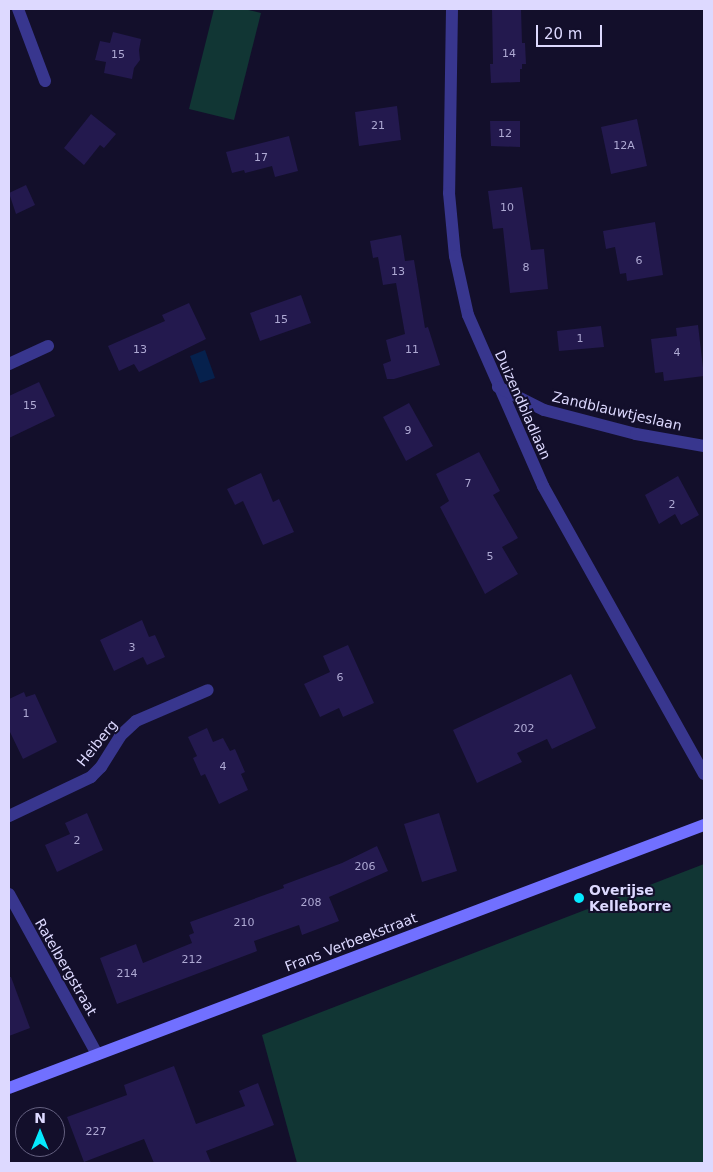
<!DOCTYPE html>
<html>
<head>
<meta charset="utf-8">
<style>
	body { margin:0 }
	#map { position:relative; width:713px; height:1172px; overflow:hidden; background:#130f2b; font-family:"DejaVu Sans",sans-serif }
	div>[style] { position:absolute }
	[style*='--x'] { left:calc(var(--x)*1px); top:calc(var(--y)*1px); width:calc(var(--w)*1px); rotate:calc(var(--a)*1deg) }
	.green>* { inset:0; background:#113634 }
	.water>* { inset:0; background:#06214d }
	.building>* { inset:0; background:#23194e }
	.street>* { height:12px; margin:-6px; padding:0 6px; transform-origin:6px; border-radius:6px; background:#38368e }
	.secondary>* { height:12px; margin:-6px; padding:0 6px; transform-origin:6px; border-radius:6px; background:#7170ff }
	.dots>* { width:14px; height:14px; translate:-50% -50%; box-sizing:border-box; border:2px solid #130f2b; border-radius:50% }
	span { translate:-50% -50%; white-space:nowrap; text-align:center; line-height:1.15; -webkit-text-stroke:4px #130f2b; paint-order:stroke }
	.number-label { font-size:11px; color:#aea9d3 }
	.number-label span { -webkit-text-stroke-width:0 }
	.street-label { font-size:14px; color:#ddd9ff }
	.poi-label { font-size:14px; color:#ddd9ff; font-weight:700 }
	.left { translate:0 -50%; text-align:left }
	.frame { position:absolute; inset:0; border:10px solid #ddd9ff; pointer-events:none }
	.north { position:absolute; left:15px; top:1107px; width:50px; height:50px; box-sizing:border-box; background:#130f2b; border:1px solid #646080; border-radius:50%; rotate:0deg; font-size:14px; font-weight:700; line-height:20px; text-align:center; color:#ddd9ff }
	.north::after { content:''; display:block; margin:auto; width:18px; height:22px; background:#05eaff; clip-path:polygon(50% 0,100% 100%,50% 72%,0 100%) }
	.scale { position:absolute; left:536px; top:25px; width:66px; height:22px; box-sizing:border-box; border:2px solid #ddd9ff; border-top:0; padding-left:6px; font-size:15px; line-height:18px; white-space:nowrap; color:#ddd9ff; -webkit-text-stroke:4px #130f2b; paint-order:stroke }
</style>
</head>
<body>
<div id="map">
	<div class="green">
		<i style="clip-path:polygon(214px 9px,244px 9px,261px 13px,234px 120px,189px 109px)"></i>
		<i style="clip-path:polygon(704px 864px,704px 1163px,297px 1163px,262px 1035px)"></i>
	</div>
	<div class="water">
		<i style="clip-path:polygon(205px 350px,215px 378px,200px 383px,190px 356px)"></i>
	</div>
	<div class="building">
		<i style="clip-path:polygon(492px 9px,521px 9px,522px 43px,525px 43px,526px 64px,522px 64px,522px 69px,520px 69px,520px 82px,491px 83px,490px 64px,493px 64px)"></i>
		<i style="clip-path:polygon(113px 32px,141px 39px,139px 50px,140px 60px,134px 68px,132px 79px,104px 73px,106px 62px,95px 60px,100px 41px,110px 43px)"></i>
		<i style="clip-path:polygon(397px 106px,401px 140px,359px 146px,355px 112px)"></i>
		<i style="clip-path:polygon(91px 114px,116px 134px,104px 148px,100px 145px,84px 165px,64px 148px)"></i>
		<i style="clip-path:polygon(637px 119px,647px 166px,611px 174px,601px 127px)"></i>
		<i style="clip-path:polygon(490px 121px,520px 121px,520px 147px,491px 146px)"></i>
		<i style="clip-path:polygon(289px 136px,298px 171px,275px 177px,272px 166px,245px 173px,244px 170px,232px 173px,226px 152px)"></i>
		<i style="clip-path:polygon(26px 185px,35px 205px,16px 214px,9px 193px)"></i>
		<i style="clip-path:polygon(522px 187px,531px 250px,544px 249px,548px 289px,510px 293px,503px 228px,493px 229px,488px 191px)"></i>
		<i style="clip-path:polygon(655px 222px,663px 275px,627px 281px,626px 273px,620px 274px,615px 247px,606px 249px,603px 231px)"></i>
		<i style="clip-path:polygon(401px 235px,405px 261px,414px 260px,425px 328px,428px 327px,440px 365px,394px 379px,387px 379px,383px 364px,391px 361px,386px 340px,405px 334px,396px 283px,383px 285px,378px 257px,373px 258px,370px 241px)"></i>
		<i style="clip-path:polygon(301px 295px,311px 323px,260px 341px,250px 313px)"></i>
		<i style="clip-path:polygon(189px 303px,206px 339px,139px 372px,134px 364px,119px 371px,108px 346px,165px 321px,162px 315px)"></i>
		<i style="clip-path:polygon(698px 325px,704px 376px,664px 381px,663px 372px,655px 373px,651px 339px,677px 336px,676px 328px)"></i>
		<i style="clip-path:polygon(601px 326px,604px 347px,559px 351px,557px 331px)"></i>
		<i style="clip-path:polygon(39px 382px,55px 416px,9px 438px,9px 396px)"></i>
		<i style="clip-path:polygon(409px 403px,433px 446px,406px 461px,383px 417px)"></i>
		<i style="clip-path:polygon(479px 452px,500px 491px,493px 495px,518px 538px,502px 547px,518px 574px,485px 594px,440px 507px,449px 501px,436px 474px)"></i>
		<i style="clip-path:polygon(261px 473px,273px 502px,279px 499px,294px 532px,263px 545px,243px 501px,235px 505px,227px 489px)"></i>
		<i style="clip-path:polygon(678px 476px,699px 515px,681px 525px,675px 514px,659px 524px,645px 495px)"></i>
		<i style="clip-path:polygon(142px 620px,149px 637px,155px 635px,165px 657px,147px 665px,143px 657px,114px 671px,100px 640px)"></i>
		<i style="clip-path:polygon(348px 645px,374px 703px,343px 717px,339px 708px,320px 717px,304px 684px,330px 672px,323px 656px)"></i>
		<i style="clip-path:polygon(571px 674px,596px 728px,552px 749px,547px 739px,517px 753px,522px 762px,477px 783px,453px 730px)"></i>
		<i style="clip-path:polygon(24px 692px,26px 697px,35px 694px,57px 742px,23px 759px,9px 730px,9px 699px)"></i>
		<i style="clip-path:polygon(207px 728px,213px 742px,223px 738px,230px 751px,235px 749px,245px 772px,241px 774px,248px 790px,219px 804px,205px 774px,201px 776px,193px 758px,197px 756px,188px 737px)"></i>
		<i style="clip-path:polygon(87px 813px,103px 850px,57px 872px,45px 845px,70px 834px,65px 823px)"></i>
		<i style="clip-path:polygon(439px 813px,457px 871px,422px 882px,404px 824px)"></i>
		<i style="clip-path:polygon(377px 846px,388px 871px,329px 897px,339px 921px,302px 935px,299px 925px,254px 941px,257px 951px,117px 1004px,100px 958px,136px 944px,143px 963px,192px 943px,189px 935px,194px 933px,190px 922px,284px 888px,283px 885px,342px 863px)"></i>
		<i style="clip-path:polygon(9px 977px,11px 977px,30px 1028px,9px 1036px)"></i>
		<i style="clip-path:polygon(174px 1066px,196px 1124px,245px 1106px,239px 1091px,258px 1083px,274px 1125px,206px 1151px,211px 1163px,154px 1163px,144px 1139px,84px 1162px,67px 1117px,127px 1095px,124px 1085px)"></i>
	</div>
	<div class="street">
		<i style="--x:18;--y:9;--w:77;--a:69.4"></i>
		<i style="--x:452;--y:9;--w:184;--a:90.9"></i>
		<i style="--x:449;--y:193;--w:63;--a:84.6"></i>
		<i style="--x:455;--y:256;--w:60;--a:77.6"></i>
		<i style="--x:468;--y:315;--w:187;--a:66.3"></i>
		<i style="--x:543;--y:486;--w:330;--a:60.8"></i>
		<i style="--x:9;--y:364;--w:43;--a:-24.8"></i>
		<i style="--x:498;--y:387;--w:51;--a:26.6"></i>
		<i style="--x:544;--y:410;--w:95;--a:14.6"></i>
		<i style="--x:636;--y:434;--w:69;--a:10"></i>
		<i style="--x:9;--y:816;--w:91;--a:-25.4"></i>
		<i style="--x:91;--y:777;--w:14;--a:-45"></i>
		<i style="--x:101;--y:767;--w:36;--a:-58"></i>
		<i style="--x:120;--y:736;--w:22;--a:-43"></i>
		<i style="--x:136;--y:721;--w:78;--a:-23.3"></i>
		<i style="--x:9;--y:894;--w:183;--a:61.2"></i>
	</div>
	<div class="secondary">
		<i style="--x:9;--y:1088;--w:743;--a:-20.73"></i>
	</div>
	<div class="dots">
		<i style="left:579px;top:898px;background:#05eaff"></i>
	</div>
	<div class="number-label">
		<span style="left:509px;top:54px">14</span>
		<span style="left:118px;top:55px">15</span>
		<span style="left:378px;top:126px">21</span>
		<span style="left:505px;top:134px">12</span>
		<span style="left:624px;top:146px">12A</span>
		<span style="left:261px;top:158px">17</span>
		<span style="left:507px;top:208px">10</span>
		<span style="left:639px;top:261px">6</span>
		<span style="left:526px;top:268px">8</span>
		<span style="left:398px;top:272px">13</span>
		<span style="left:281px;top:320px">15</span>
		<span style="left:580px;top:339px">1</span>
		<span style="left:140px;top:350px">13</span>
		<span style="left:412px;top:350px">11</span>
		<span style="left:677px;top:353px">4</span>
		<span style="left:30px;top:406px">15</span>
		<span style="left:408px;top:431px">9</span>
		<span style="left:468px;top:484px">7</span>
		<span style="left:672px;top:505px">2</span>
		<span style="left:490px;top:557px">5</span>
		<span style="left:132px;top:648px">3</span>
		<span style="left:340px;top:678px">6</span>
		<span style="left:26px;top:714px">1</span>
		<span style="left:524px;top:729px">202</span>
		<span style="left:223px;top:767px">4</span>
		<span style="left:77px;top:841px">2</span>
		<span style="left:365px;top:867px">206</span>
		<span style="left:311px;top:903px">208</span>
		<span style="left:244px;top:923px">210</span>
		<span style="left:192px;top:960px">212</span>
		<span style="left:127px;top:974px">214</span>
		<span style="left:96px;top:1132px">227</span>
	</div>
	<div class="street-label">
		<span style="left:523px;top:405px;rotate:66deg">Duizendbladlaan</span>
		<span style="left:617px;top:411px;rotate:13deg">Zandblauwtjeslaan</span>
		<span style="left:97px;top:743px;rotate:-51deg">Heiberg</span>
		<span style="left:351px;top:942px;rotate:-21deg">Frans Verbeekstraat</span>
		<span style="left:66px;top:967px;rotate:60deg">Ratelbergstraat</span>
	</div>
	<div class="poi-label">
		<span class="left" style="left:589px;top:898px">Overijse<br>Kelleborre</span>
	</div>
	<div class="frame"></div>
	<div class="north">N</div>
	<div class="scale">20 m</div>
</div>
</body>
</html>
